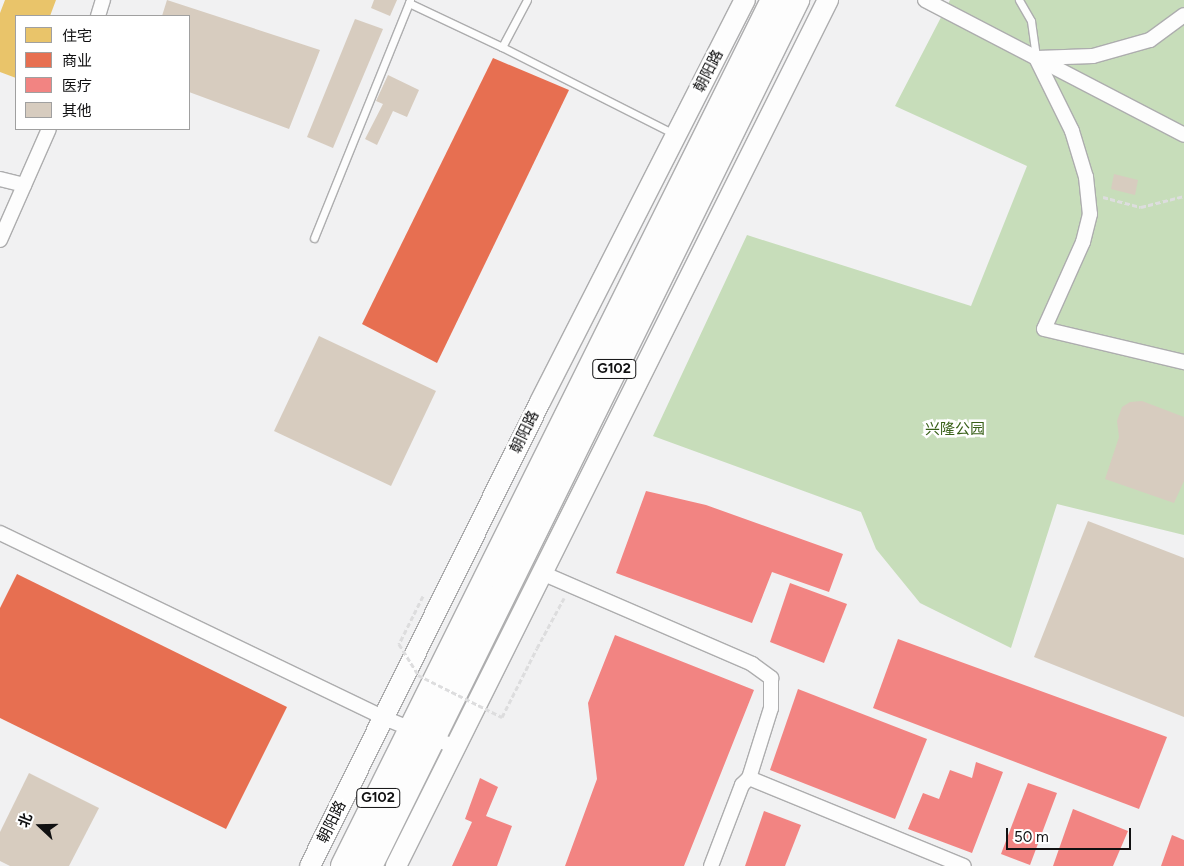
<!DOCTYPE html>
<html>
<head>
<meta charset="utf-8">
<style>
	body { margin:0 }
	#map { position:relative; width:1184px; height:866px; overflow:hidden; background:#f1f1f2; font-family:Figtree,"Noto Sans SC",sans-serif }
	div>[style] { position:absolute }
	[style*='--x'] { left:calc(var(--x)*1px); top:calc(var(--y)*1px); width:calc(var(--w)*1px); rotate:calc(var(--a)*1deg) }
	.green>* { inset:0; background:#c7ddba }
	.homes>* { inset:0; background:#e9c46a }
	.shops>* { inset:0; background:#e76f51 }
	.health>* { inset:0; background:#f28482 }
	.building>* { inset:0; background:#d7ccbf }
	.path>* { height:3px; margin-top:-1.5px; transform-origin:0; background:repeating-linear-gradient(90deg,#ddddde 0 5px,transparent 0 7.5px) }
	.roads { filter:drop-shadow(1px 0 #adadae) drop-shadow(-1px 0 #adadae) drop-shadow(0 1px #adadae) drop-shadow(0 -1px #adadae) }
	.lane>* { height:7px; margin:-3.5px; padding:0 3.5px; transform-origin:3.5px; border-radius:3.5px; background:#fdfdfd }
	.street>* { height:14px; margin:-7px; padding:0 7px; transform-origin:7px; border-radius:7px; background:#fdfdfd }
	.secondary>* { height:20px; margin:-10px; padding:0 10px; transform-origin:10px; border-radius:10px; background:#fdfdfd }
	.highway>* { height:26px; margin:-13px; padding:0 13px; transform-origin:13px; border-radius:13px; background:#fdfdfd }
	.path-bridge>* { height:3px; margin-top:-1.5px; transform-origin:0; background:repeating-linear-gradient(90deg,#ddddde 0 5px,transparent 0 7.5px) }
	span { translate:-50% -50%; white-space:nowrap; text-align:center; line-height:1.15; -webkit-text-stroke:5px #fff; paint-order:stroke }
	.shield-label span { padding:1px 4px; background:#fff; border:1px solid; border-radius:4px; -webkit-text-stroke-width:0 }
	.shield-label { font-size:14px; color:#111112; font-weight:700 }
	.street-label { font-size:15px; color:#111112 }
	.park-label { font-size:15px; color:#375f17 }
	.legend { position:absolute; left:15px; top:15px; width:175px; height:115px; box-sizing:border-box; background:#fff; border:1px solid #a0a0a0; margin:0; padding:6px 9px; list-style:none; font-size:15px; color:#111112 }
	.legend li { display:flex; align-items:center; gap:10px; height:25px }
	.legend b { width:25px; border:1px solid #a0a0a0 }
	.north { position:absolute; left:15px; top:801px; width:50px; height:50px; -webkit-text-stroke:4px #fff; paint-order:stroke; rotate:291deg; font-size:14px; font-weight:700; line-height:20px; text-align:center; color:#111112 }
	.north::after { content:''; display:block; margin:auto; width:18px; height:22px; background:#111112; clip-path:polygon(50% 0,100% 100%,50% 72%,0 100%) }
	.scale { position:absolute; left:1006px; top:828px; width:125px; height:22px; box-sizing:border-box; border:2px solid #111112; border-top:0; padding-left:6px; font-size:15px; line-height:18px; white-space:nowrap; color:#111112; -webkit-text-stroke:4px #fff; paint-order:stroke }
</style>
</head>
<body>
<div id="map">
	<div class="green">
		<i style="clip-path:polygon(950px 0,1184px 0,1184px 535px,1057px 504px,1011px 648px,920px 603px,876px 549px,861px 512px,653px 436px,747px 235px,971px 306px,1027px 166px,895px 106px)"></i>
	</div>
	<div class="homes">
		<i style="clip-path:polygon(5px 0,56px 0,50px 16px,16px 16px,16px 78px,0 72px,0 13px)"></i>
	</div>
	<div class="shops">
		<i style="clip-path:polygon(493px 58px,569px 90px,437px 363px,362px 324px)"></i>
		<i style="clip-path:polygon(17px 574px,287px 707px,226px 829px,0 718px,0 608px)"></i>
	</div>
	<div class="health">
		<i style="clip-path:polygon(646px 491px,706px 505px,843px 554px,829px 592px,772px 572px,752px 623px,616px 573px)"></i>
		<i style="clip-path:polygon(790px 583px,847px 604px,824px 663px,770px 642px)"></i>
		<i style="clip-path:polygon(615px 635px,754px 690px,684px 866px,565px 866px,597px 779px,588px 703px)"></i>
		<i style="clip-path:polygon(898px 639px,1167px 737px,1139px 809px,873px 708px)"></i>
		<i style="clip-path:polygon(798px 689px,927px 739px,895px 819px,770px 770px)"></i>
		<i style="clip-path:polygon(976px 762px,1003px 772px,972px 853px,908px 829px,923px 793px,939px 799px,950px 770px,972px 778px)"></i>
		<i style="clip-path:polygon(480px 778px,498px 787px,486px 816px,512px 826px,497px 866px,452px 866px,472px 822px,465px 819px)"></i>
		<i style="clip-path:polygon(1028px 783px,1057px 793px,1030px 865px,1001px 854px)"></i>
		<i style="clip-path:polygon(1073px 809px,1128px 831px,1113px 866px,1053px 866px)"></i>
		<i style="clip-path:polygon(764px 811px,801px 825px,785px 866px,745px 866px)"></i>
		<i style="clip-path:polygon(1172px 835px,1184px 840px,1184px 866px,1161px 866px)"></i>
	</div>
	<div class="building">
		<i style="clip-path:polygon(167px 0,320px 50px,289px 129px,189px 92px,189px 16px,162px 16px)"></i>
		<i style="clip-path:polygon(374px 0,397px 0,390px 16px,371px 8px)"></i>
		<i style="clip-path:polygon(355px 19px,383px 29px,333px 148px,307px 137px)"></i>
		<i style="clip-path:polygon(388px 75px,419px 90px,407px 117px,393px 111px,377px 145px,365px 139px,383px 104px,376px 101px)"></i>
		<i style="clip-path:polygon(1114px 174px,1138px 180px,1135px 195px,1111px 189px)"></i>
		<i style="clip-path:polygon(319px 336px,436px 391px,391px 486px,274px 431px)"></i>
		<i style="clip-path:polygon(1142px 401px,1184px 417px,1184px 481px,1174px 503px,1105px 479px,1119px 437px,1117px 421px,1122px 407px,1130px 402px)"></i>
		<i style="clip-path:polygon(1088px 521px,1184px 558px,1184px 717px,1034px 657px)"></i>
		<i style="clip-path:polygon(29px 773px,99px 808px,69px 866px,10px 866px,0 861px,0 832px)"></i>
	</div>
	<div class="path">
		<i style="--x:1103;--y:197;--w:39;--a:15"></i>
		<i style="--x:1141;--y:207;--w:44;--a:-14.3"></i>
		<i style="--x:537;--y:648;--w:57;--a:-61.6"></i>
	</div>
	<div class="roads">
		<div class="lane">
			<i style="--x:410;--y:0;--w:3;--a:108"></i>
			<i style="--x:409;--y:3;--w:103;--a:25.3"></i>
			<i style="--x:502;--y:47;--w:53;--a:-62"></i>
			<i style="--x:1019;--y:0;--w:24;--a:60"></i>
			<i style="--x:1031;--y:21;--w:37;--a:82"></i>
			<i style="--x:502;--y:47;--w:195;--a:26.8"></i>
			<i style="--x:314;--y:238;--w:253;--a:-68"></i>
		</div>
		<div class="street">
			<i style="--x:925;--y:0;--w:292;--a:27.5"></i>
			<i style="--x:98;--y:16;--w:17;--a:-73"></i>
			<i style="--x:1036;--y:58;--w:81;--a:63.7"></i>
			<i style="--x:1072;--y:131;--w:48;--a:73.1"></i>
			<i style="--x:1086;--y:177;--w:37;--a:84"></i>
			<i style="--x:1090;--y:214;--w:29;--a:104"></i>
			<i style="--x:1083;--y:242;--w:95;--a:114.1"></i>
			<i style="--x:1044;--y:329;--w:144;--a:13.3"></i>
			<i style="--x:1037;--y:58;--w:56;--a:-2"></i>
			<i style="--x:1093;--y:56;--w:59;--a:-15.7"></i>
			<i style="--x:1150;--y:40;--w:42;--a:-36.3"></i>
			<i style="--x:0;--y:179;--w:25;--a:14"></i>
			<i style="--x:0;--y:240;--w:121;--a:-66.2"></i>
			<i style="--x:0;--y:533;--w:426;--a:25.7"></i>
			<i style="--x:384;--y:718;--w:77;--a:22.2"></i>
			<i style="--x:542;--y:573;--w:229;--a:23.4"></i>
			<i style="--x:752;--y:664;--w:24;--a:36"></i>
			<i style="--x:771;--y:678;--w:30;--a:90"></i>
			<i style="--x:771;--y:708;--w:73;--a:107.4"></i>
			<i style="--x:749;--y:778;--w:10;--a:135"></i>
			<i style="--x:742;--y:785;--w:87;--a:110.9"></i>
			<i style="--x:749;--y:778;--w:232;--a:22.3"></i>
		</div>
		<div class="secondary">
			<i style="--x:310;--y:866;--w:518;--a:-63.63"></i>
			<i style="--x:540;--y:402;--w:451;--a:-63"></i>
			<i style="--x:396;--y:866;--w:968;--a:-63.49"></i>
		</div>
		<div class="highway">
			<i style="--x:344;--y:866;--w:967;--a:-63.59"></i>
			<i style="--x:369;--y:866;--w:966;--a:-63.75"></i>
		</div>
	</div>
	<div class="path-bridge">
		<i style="--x:423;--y:596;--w:54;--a:116.6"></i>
		<i style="--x:399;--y:644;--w:36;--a:58"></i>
		<i style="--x:418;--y:675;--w:94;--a:26.6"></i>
		<i style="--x:502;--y:717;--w:77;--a:-63.1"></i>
	</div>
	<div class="shield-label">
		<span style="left:614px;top:369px">G102</span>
		<span style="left:378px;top:798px">G102</span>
	</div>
	<div class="street-label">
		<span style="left:709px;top:71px;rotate:-63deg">朝阳路</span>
		<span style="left:525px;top:432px;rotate:-64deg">朝阳路</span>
		<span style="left:332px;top:822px;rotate:-64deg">朝阳路</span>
	</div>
	<div class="park-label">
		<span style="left:955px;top:430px">兴隆公园</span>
	</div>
	<ul class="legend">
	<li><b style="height:14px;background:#e9c46a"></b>住宅</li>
	<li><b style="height:14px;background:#e76f51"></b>商业</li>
	<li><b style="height:14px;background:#f28482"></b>医疗</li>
	<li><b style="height:14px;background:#d7ccbf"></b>其他</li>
	</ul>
	<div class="north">北</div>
	<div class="scale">50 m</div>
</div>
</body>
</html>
